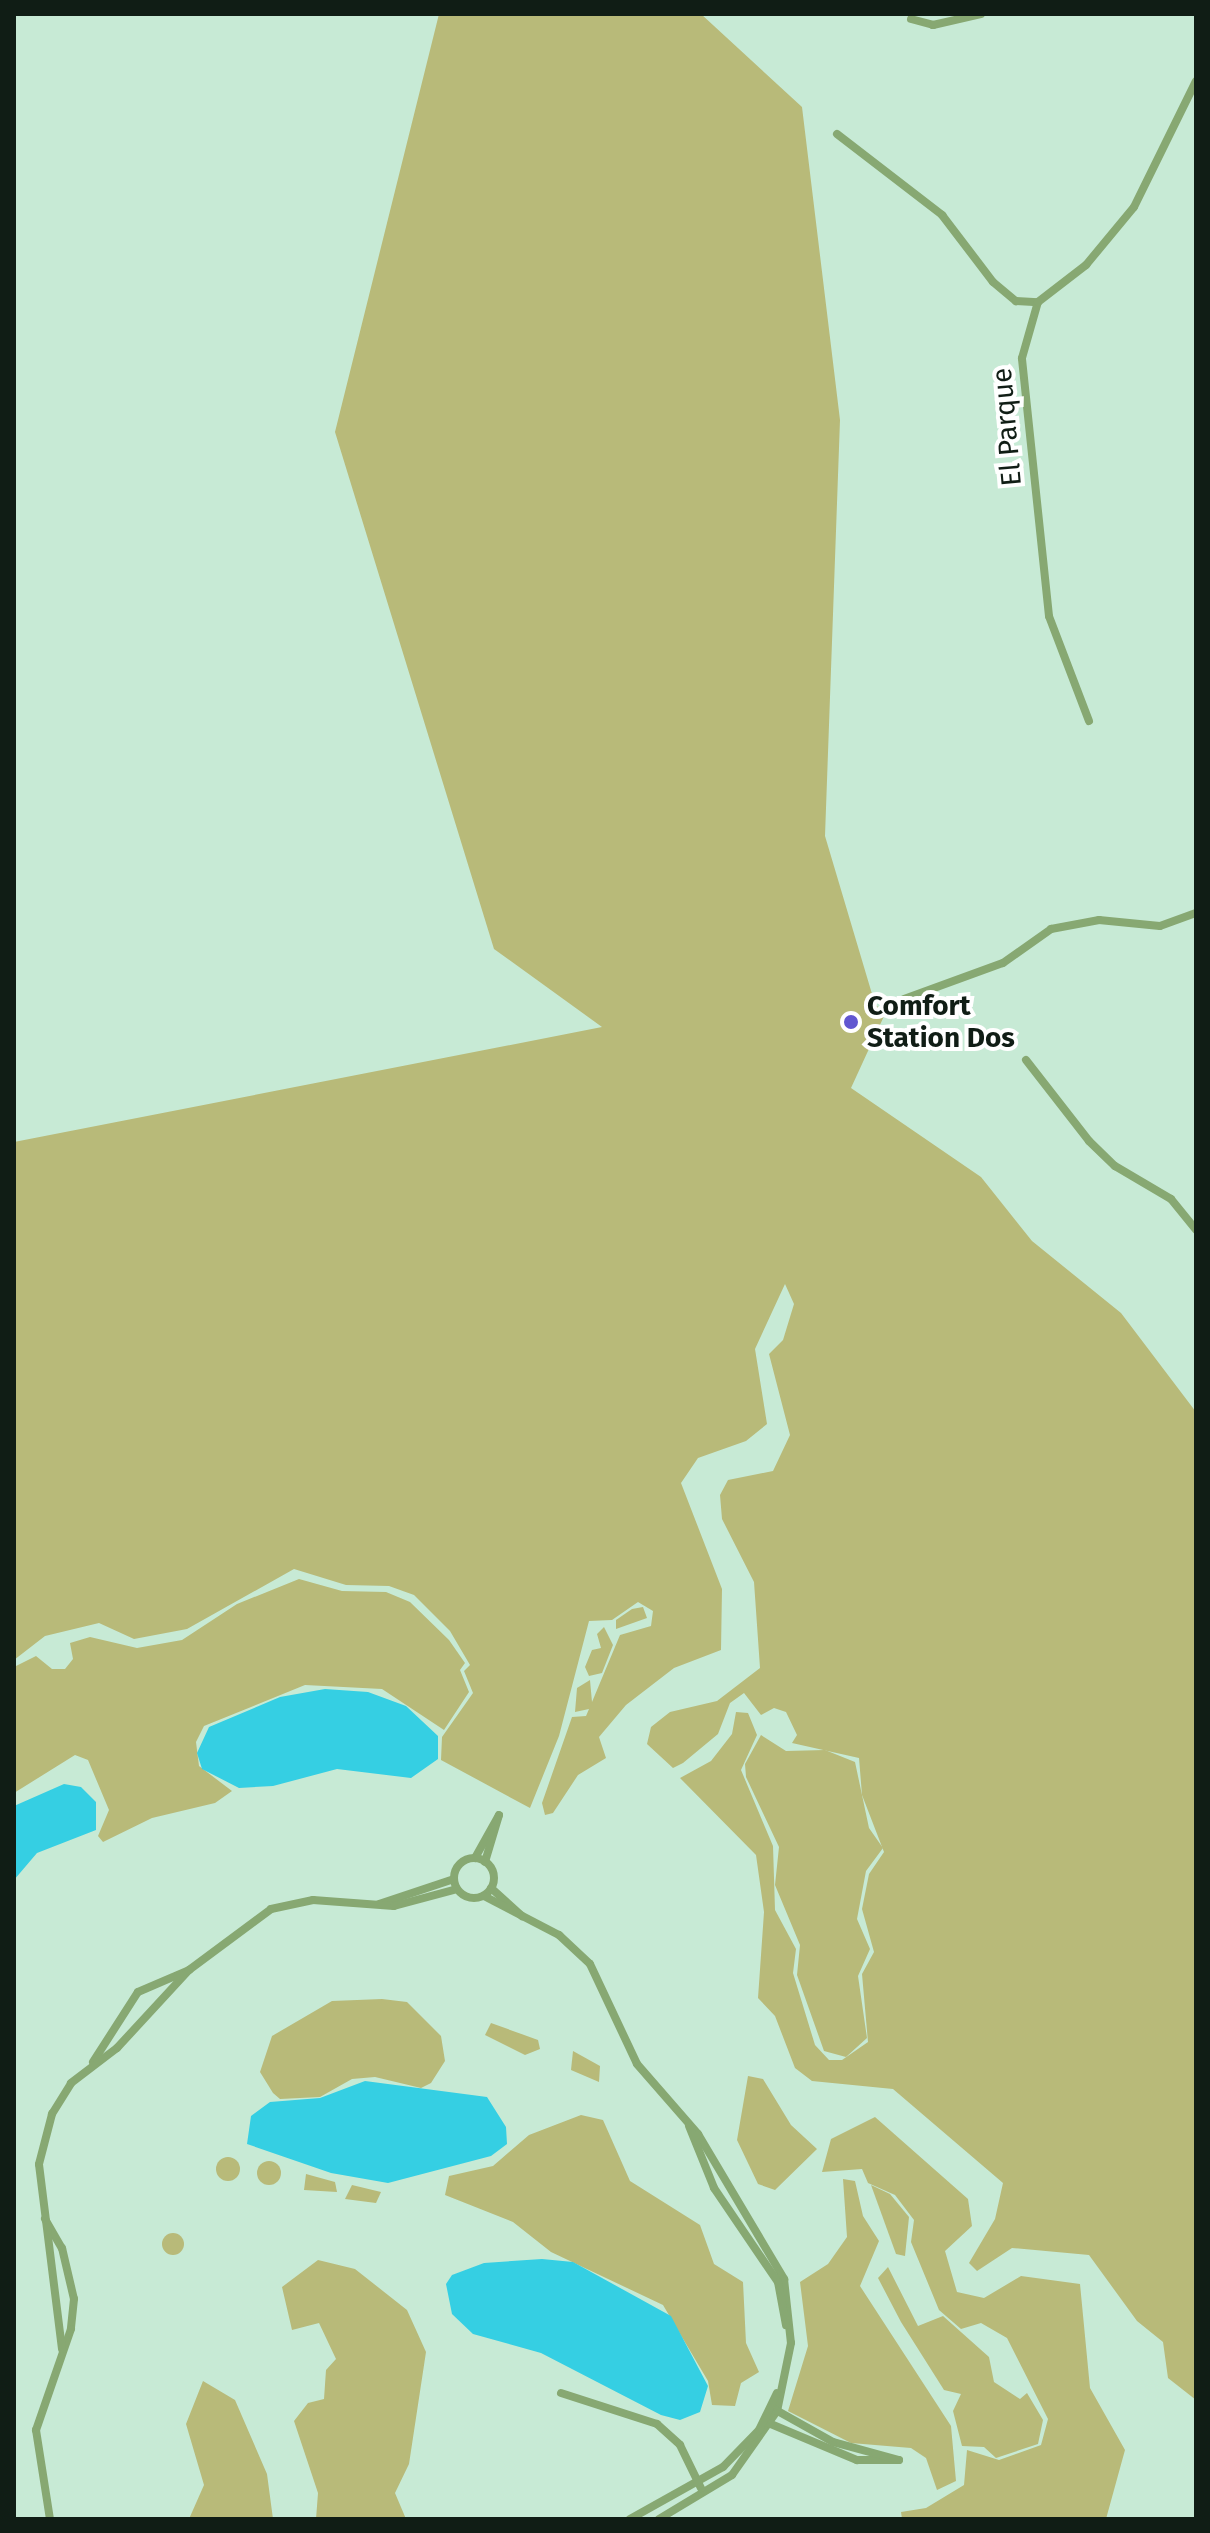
<!DOCTYPE html>
<html>
<head>
<meta charset="utf-8">
<style>
	body { margin:0 }
	#map { position:relative; width:1210px; height:2533px; overflow:hidden; background:#c7ead5; font-family:"Fira Sans",sans-serif }
	div>[style] { position:absolute }
	[style*='--x'] { left:calc(var(--x)*1px); top:calc(var(--y)*1px); width:calc(var(--w)*1px); rotate:calc(var(--a)*1deg) }
	.green>* { inset:0; background:#b8ba79 }
	.round { border-radius:50% }
	.water>* { inset:0; background:#35cfe3 }
	.minor>* { height:8px; margin:-4px; padding:0 4px; transform-origin:4px; border-radius:4px; background:#87a872 }
	.minor>.ring { margin:-4px; padding:0; box-sizing:content-box; background:none; border:8px solid #87a872; border-radius:50% }
	.dots>* { width:22px; height:22px; translate:-50% -50%; box-sizing:border-box; border:4px solid #fff; border-radius:50% }
	span { translate:-50% -50%; white-space:nowrap; text-align:center; line-height:1.15; -webkit-text-stroke:8px #fff; paint-order:stroke }
	.street-label { font-size:28px; color:#101d15 }
	.poi-label { font-size:28px; color:#101d15; font-weight:700 }
	.left { translate:0 -50%; text-align:left }
	.frame { position:absolute; inset:0; border:16px solid #101d15; pointer-events:none }
</style>
</head>
<body>
<div id="map">
	<div class="green">
		<i style="clip-path:polygon(439px 14px,701px 14px,802px 107px,840px 420px,825px 836px,875px 1004px,885px 1014px,851px 1088px,981px 1177px,1032px 1241px,1121px 1313px,1196px 1412px,1196px 2400px,1168px 2378px,1163px 2342px,1137px 2321px,1089px 2255px,1012px 2248px,977px 2271px,969px 2263px,995px 2219px,1003px 2183px,893px 2089px,812px 2081px,795px 2068px,775px 2016px,758px 1998px,764px 1912px,756px 1855px,680px 1778px,711px 1761px,732px 1734px,736px 1712px,748px 1713px,757px 1735px,741px 1770px,773px 1846px,775px 1910px,796px 1949px,793px 1973px,815px 2045px,829px 2060px,842px 2060px,868px 2042px,862px 1974px,874px 1952px,862px 1909px,869px 1874px,884px 1852px,862px 1795px,859px 1758px,792px 1743px,797px 1735px,786px 1712px,774px 1708px,761px 1715px,744px 1693px,730px 1703px,718px 1734px,683px 1763px,673px 1768px,647px 1744px,651px 1727px,670px 1712px,717px 1701px,760px 1668px,754px 1582px,722px 1519px,720px 1495px,728px 1480px,773px 1471px,790px 1435px,769px 1354px,783px 1340px,794px 1304px,785px 1284px,755px 1349px,767px 1424px,746px 1441px,698px 1458px,681px 1483px,722px 1589px,721px 1650px,674px 1668px,626px 1705px,599px 1737px,606px 1758px,578px 1775px,553px 1813px,545px 1815px,542px 1803px,572px 1717px,586px 1716px,589px 1709px,575px 1712px,577px 1688px,590px 1680px,592px 1702px,620px 1635px,651px 1626px,653px 1611px,638px 1602px,612px 1620px,589px 1621px,559px 1736px,530px 1808px,441px 1760px,442px 1737px,473px 1693px,464px 1671px,470px 1665px,450px 1631px,414px 1595px,389px 1586px,346px 1585px,294px 1569px,187px 1629px,134px 1639px,99px 1623px,45px 1636px,14px 1660px,14px 1142px,602px 1027px,494px 949px,335px 432px)"></i>
		<i style="clip-path:polygon(299px 1579px,342px 1591px,386px 1592px,410px 1602px,449px 1640px,465px 1663px,460px 1670px,469px 1692px,444px 1730px,382px 1689px,305px 1685px,204px 1726px,196px 1742px,199px 1766px,232px 1791px,215px 1803px,152px 1818px,103px 1842px,98px 1836px,109px 1810px,88px 1760px,75px 1755px,14px 1793px,14px 1667px,36px 1656px,52px 1669px,65px 1669px,73px 1659px,70px 1643px,90px 1637px,137px 1648px,182px 1640px,237px 1604px)"></i>
		<i style="clip-path:polygon(632px 1609px,643px 1607px,647px 1618px,616px 1629px,616px 1620px)"></i>
		<i style="clip-path:polygon(604px 1627px,613px 1645px,602px 1673px,589px 1676px,585px 1667px,592px 1650px,601px 1648px,597px 1634px)"></i>
		<i style="clip-path:polygon(761px 1735px,786px 1751px,825px 1750px,855px 1762px,869px 1828px,883px 1848px,866px 1871px,857px 1919px,870px 1949px,858px 1976px,867px 2038px,846px 2057px,824px 2051px,797px 1975px,800px 1945px,775px 1885px,779px 1847px,746px 1777px,745px 1764px)"></i>
		<i style="clip-path:polygon(382px 1999px,407px 2002px,441px 2036px,445px 2061px,431px 2083px,421px 2088px,375px 2077px,352px 2079px,320px 2097px,280px 2099px,273px 2093px,260px 2072px,272px 2036px,332px 2001px)"></i>
		<i style="clip-path:polygon(491px 2023px,538px 2040px,540px 2049px,525px 2055px,485px 2035px)"></i>
		<i style="clip-path:polygon(573px 2051px,600px 2066px,599px 2082px,571px 2070px)"></i>
		<i style="clip-path:polygon(748px 2076px,763px 2079px,791px 2125px,817px 2149px,775px 2190px,758px 2184px,737px 2140px)"></i>
		<i style="clip-path:polygon(581px 2115px,603px 2120px,630px 2181px,700px 2225px,714px 2264px,743px 2282px,746px 2343px,759px 2372px,741px 2383px,735px 2406px,712px 2405px,708px 2381px,663px 2305px,551px 2252px,513px 2222px,445px 2195px,449px 2176px,493px 2166px,529px 2135px)"></i>
		<i style="clip-path:polygon(875px 2117px,968px 2199px,972px 2226px,945px 2251px,957px 2292px,984px 2298px,1021px 2276px,1080px 2284px,1090px 2388px,1125px 2450px,1106px 2519px,902px 2519px,901px 2512px,926px 2508px,964px 2485px,967px 2450px,999px 2460px,1041px 2445px,1048px 2419px,1007px 2338px,981px 2323px,961px 2329px,939px 2310px,911px 2242px,914px 2220px,895px 2195px,868px 2183px,862px 2169px,822px 2172px,831px 2139px)"></i>
		<i class="round" style="left:216px;top:2157px;width:24px;height:24px"></i>
		<i class="round" style="left:257px;top:2161px;width:24px;height:24px"></i>
		<i style="clip-path:polygon(306px 2174px,335px 2182px,337px 2192px,304px 2190px)"></i>
		<i style="clip-path:polygon(843px 2179px,855px 2181px,863px 2216px,879px 2241px,860px 2286px,951px 2426px,956px 2481px,937px 2490px,926px 2458px,911px 2448px,851px 2443px,788px 2411px,808px 2346px,800px 2282px,828px 2264px,847px 2237px)"></i>
		<i style="clip-path:polygon(352px 2185px,381px 2192px,376px 2203px,345px 2199px)"></i>
		<i style="clip-path:polygon(871px 2185px,890px 2194px,909px 2217px,905px 2256px,896px 2254px)"></i>
		<i class="round" style="left:162px;top:2233px;width:22px;height:22px"></i>
		<i style="clip-path:polygon(318px 2260px,355px 2269px,407px 2310px,426px 2352px,409px 2464px,395px 2493px,406px 2519px,316px 2519px,318px 2493px,294px 2421px,308px 2403px,324px 2399px,326px 2370px,336px 2359px,319px 2323px,292px 2330px,282px 2287px)"></i>
		<i style="clip-path:polygon(888px 2267px,918px 2326px,943px 2316px,989px 2357px,994px 2382px,1020px 2399px,1027px 2393px,1043px 2420px,1038px 2444px,996px 2458px,984px 2447px,962px 2446px,953px 2411px,961px 2394px,944px 2390px,901px 2322px,878px 2278px)"></i>
		<i style="clip-path:polygon(203px 2381px,235px 2400px,267px 2474px,273px 2519px,189px 2519px,204px 2485px,186px 2424px)"></i>
	</div>
	<div class="water">
		<i style="clip-path:polygon(325px 1689px,368px 1692px,406px 1706px,438px 1736px,438px 1759px,411px 1778px,337px 1769px,273px 1786px,239px 1788px,202px 1769px,197px 1753px,209px 1727px,280px 1697px)"></i>
		<i style="clip-path:polygon(64px 1784px,81px 1787px,96px 1802px,96px 1830px,37px 1853px,14px 1880px,14px 1806px)"></i>
		<i style="clip-path:polygon(365px 2081px,487px 2097px,506px 2127px,507px 2144px,491px 2156px,388px 2183px,331px 2173px,247px 2144px,251px 2116px,270px 2102px,320px 2098px)"></i>
		<i style="clip-path:polygon(542px 2259px,573px 2262px,671px 2316px,708px 2386px,700px 2412px,680px 2420px,661px 2415px,541px 2353px,473px 2334px,452px 2314px,446px 2284px,452px 2275px,484px 2263px)"></i>
	</div>
	<div class="minor">
		<i style="--x:911;--y:19;--w:23;--a:15"></i>
		<i style="--x:933;--y:25;--w:49;--a:-12.9"></i>
		<i style="--x:837;--y:134;--w:133;--a:37.6"></i>
		<i style="--x:942;--y:215;--w:84;--a:52.7"></i>
		<i style="--x:993;--y:282;--w:30;--a:40"></i>
		<i style="--x:1016;--y:301;--w:22;--a:3"></i>
		<i style="--x:1089;--y:721;--w:112;--a:-110.9"></i>
		<i style="--x:1049;--y:616;--w:259;--a:-96"></i>
		<i style="--x:1022;--y:358;--w:58;--a:-74.1"></i>
		<i style="--x:1038;--y:302;--w:61;--a:-37.6"></i>
		<i style="--x:1086;--y:265;--w:75;--a:-50.4"></i>
		<i style="--x:1134;--y:207;--w:140;--a:-63.8"></i>
		<i style="--x:904;--y:999;--w:105;--a:-20"></i>
		<i style="--x:1003;--y:963;--w:59;--a:-35.3"></i>
		<i style="--x:1051;--y:929;--w:49;--a:-10.6"></i>
		<i style="--x:1099;--y:920;--w:61;--a:5.6"></i>
		<i style="--x:1160;--y:926;--w:38;--a:-20"></i>
		<i style="--x:1026;--y:1060;--w:103;--a:52.1"></i>
		<i style="--x:1089;--y:1141;--w:36;--a:44"></i>
		<i style="--x:1115;--y:1166;--w:65;--a:30.5"></i>
		<i style="--x:1171;--y:1199;--w:40;--a:51"></i>
		<i style="--x:475;--y:1858;--w:49;--a:-60.8"></i>
		<i style="--x:499;--y:1815;--w:49;--a:106.6"></i>
		<i class="ring" style="left:454px;top:1858px;width:32px;height:32px"></i>
		<i style="--x:491;--y:1888;--w:42;--a:42.1"></i>
		<i style="--x:484;--y:1896;--w:85;--a:27.5"></i>
		<i style="--x:559;--y:1935;--w:42;--a:43.1"></i>
		<i style="--x:590;--y:1964;--w:110;--a:64.8"></i>
		<i style="--x:637;--y:2064;--w:93;--a:48.9"></i>
		<i style="--x:698;--y:2134;--w:169;--a:59.3"></i>
		<i style="--x:784;--y:2279;--w:64;--a:83.8"></i>
		<i style="--x:791;--y:2343;--w:69;--a:101.6"></i>
		<i style="--x:777;--y:2411;--w:78;--a:125.1"></i>
		<i style="--x:732;--y:2475;--w:85;--a:148.9"></i>
		<i style="--x:379;--y:1904;--w:79;--a:-18.4"></i>
		<i style="--x:93;--y:2062;--w:83;--a:-57.3"></i>
		<i style="--x:138;--y:1992;--w:56;--a:-23.3"></i>
		<i style="--x:689;--y:2126;--w:67;--a:68"></i>
		<i style="--x:714;--y:2188;--w:114;--a:55.8"></i>
		<i style="--x:778;--y:2282;--w:44;--a:79.5"></i>
		<i style="--x:45;--y:2219;--w:34;--a:60"></i>
		<i style="--x:62;--y:2248;--w:52;--a:76.8"></i>
		<i style="--x:74;--y:2299;--w:30;--a:96"></i>
		<i style="--x:71;--y:2329;--w:107;--a:109.1"></i>
		<i style="--x:36;--y:2430;--w:90;--a:81.1"></i>
		<i style="--x:62;--y:2349;--w:186;--a:-97.1"></i>
		<i style="--x:39;--y:2164;--w:52;--a:-75.4"></i>
		<i style="--x:52;--y:2114;--w:36;--a:-58"></i>
		<i style="--x:71;--y:2083;--w:58;--a:-37.3"></i>
		<i style="--x:117;--y:2048;--w:106;--a:-47.3"></i>
		<i style="--x:189;--y:1970;--w:102;--a:-36.6"></i>
		<i style="--x:271;--y:1909;--w:43;--a:-12.1"></i>
		<i style="--x:313;--y:1900;--w:81;--a:4.2"></i>
		<i style="--x:394;--y:1906;--w:65;--a:-15.1"></i>
		<i style="--x:561;--y:2393;--w:101;--a:17.9"></i>
		<i style="--x:657;--y:2424;--w:31;--a:42"></i>
		<i style="--x:680;--y:2445;--w:48;--a:64"></i>
		<i style="--x:766;--y:2422;--w:99;--a:22.7"></i>
		<i style="--x:857;--y:2460;--w:42;--a:0"></i>
		<i style="--x:899;--y:2460;--w:68;--a:-164.7"></i>
		<i style="--x:833;--y:2442;--w:68;--a:-150.8"></i>
		<i style="--x:630;--y:2519;--w:107;--a:-29.2"></i>
		<i style="--x:723;--y:2467;--w:52;--a:-45.8"></i>
		<i style="--x:759;--y:2430;--w:41;--a:-64.1"></i>
	</div>
	<div class="dots">
		<i style="left:851px;top:1022px;background:#6157d0"></i>
	</div>
	<div class="street-label">
		<span style="left:1007px;top:427px;rotate:-95deg">El Parque</span>
	</div>
	<div class="poi-label">
		<span class="left" style="left:867px;top:1022px">Comfort<br>Station Dos</span>
	</div>
	<div class="frame"></div>
</div>
</body>
</html>
